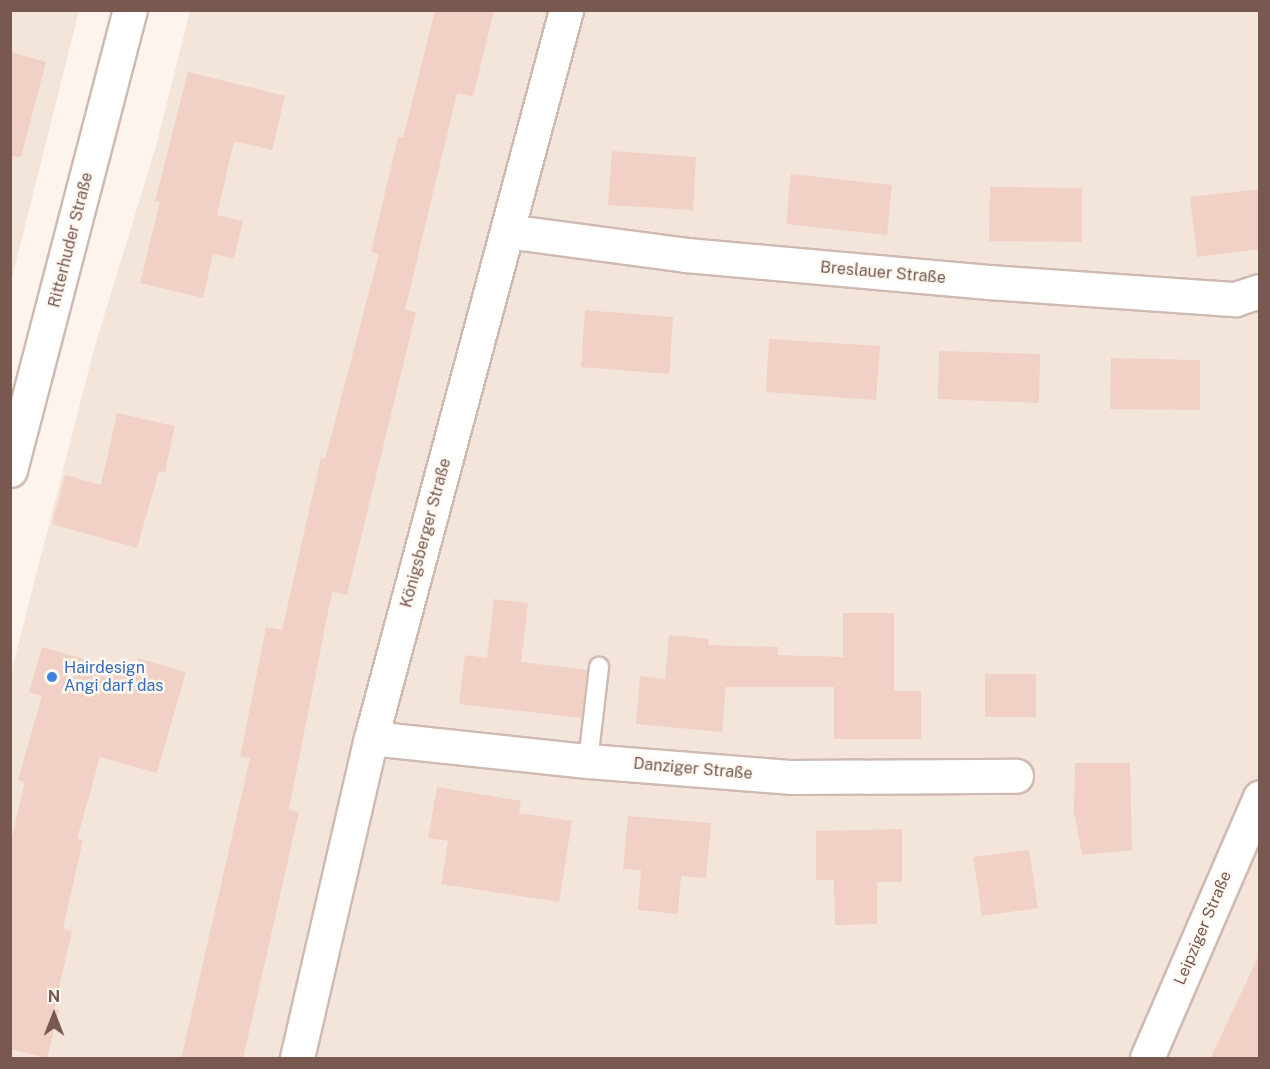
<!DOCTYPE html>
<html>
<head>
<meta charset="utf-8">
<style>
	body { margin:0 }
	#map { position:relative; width:1270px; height:1069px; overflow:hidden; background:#fcf4ed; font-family:"Public Sans",sans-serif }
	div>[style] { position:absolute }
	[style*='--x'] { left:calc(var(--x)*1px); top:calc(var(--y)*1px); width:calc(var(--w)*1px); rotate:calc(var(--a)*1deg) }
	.residential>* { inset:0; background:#f4e5db }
	.building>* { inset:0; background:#f1d0c5 }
	.roads { filter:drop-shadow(2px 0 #cfbab1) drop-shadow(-2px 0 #cfbab1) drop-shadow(0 2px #cfbab1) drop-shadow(0 -2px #cfbab1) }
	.service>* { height:18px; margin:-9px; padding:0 9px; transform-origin:9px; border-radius:9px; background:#fff }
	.minor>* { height:33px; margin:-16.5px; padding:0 16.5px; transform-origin:16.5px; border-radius:16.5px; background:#fff }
	.tertiary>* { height:33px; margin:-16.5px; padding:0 16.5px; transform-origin:16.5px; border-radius:16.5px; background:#fff }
	.dots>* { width:16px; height:16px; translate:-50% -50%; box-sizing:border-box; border:3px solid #fef9f3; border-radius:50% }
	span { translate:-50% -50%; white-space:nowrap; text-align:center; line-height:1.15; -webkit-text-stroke:5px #fef9f3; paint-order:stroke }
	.street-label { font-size:16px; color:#78584f }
	.shop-label { font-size:16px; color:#366cbe }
	.left { translate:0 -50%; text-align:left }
	.frame { position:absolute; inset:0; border:12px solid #78584f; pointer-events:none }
	.north { position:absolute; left:24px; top:985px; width:60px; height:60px; -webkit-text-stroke:4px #fef9f3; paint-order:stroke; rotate:0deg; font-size:16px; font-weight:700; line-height:24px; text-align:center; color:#78584f }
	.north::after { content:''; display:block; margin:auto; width:21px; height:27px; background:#78584f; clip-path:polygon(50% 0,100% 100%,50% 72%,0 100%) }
</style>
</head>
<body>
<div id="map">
	<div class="residential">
		<i style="clip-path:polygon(11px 11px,79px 11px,11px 282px)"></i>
		<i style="clip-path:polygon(190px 11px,1259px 11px,1259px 1058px,11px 1058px,11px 673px,94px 349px,156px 146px)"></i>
	</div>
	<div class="building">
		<i style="clip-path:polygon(435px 10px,494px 10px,473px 97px,457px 93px,405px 310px,416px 312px,347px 595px,332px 592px,289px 809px,299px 812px,243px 1059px,181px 1059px,250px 758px,240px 757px,266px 627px,282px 630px,321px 458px,325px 459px,379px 254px,371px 252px,398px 137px,403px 138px)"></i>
		<i style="clip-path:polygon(10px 52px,46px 62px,21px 157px,10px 156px)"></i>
		<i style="clip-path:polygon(188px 72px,285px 96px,272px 150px,234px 141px,217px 215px,243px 221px,234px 259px,213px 254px,203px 298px,140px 283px,160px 202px,155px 201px)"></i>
		<i style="clip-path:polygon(612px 151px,696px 157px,693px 210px,608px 205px)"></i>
		<i style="clip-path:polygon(791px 174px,892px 185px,887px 235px,786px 224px)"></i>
		<i style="clip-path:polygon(990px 187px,1082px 188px,1082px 242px,989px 241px)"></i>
		<i style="clip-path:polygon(1260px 189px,1260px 249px,1197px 257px,1190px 197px)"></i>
		<i style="clip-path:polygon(585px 310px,673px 317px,669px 374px,581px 367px)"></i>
		<i style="clip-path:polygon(769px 339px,880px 346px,876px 400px,766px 392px)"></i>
		<i style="clip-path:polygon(939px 351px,1040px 354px,1039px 403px,938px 399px)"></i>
		<i style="clip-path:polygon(1111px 358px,1200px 360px,1200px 410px,1110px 409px)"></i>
		<i style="clip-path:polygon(117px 413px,175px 426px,165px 472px,159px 471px,137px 548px,52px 524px,65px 475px,101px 485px)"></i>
		<i style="clip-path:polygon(494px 599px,528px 603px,521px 662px,587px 670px,582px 718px,459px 704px,465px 655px,487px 658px)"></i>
		<i style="clip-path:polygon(843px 613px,894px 613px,894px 691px,921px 691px,921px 739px,834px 739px,834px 687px,726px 687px,722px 732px,636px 724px,640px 676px,665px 679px,669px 635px,709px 639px,708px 645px,778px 647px,778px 655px,843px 657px)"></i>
		<i style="clip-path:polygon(42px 647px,134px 673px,138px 658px,186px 672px,157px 773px,100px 757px,77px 839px,83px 840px,63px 929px,72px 931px,54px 1009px,59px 1010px,47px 1058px,10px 1049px,10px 845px,25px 782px,18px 780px,42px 696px,29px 692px)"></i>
		<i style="clip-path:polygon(985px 674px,1036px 674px,1036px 717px,985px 717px)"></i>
		<i style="clip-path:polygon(1075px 763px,1130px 763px,1132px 850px,1082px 855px,1074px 812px)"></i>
		<i style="clip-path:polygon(437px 787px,521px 801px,519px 813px,572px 821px,559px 902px,441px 884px,448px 841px,428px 838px)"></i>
		<i style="clip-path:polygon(628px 816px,711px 823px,706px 878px,681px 876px,678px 914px,638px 910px,641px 870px,623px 869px)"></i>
		<i style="clip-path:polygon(902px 829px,902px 882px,877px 882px,877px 924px,835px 925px,834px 880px,816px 880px,816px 831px)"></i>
		<i style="clip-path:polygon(1029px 850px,1038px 908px,982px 916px,973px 857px)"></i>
		<i style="clip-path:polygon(1260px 953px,1260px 1059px,1210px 1059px)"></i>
	</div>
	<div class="roads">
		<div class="service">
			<i style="--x:588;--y:761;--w:95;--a:-83.3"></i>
		</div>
		<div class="minor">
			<i style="--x:507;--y:231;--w:181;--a:7.6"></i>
			<i style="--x:686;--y:255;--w:304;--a:5.1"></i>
			<i style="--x:989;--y:282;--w:247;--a:4"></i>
			<i style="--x:1235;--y:299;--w:26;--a:-18"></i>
			<i style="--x:371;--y:738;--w:218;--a:6.1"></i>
			<i style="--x:588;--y:761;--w:205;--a:4.5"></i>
			<i style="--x:792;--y:777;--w:224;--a:-0.3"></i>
			<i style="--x:297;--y:1058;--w:328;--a:-77"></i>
			<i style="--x:371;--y:738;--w:754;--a:-75"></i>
			<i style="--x:1147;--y:1058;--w:284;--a:-66.6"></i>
		</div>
		<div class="tertiary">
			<i style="--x:10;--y:470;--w:475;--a:-75.4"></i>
		</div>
	</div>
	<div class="dots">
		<i style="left:52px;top:677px;background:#3f7fe0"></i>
	</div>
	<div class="street-label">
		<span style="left:71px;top:240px;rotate:-76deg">Ritterhuder Straße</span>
		<span style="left:883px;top:273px;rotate:5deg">Breslauer Straße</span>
		<span style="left:426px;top:533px;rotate:-75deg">Königsberger Straße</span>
		<span style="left:693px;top:769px;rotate:5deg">Danziger Straße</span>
		<span style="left:1203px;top:928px;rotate:-67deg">Leipziger Straße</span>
	</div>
	<div class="shop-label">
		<span class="left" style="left:64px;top:677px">Hairdesign<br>Angi darf das</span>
	</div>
	<div class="frame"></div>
	<div class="north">N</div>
</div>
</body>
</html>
